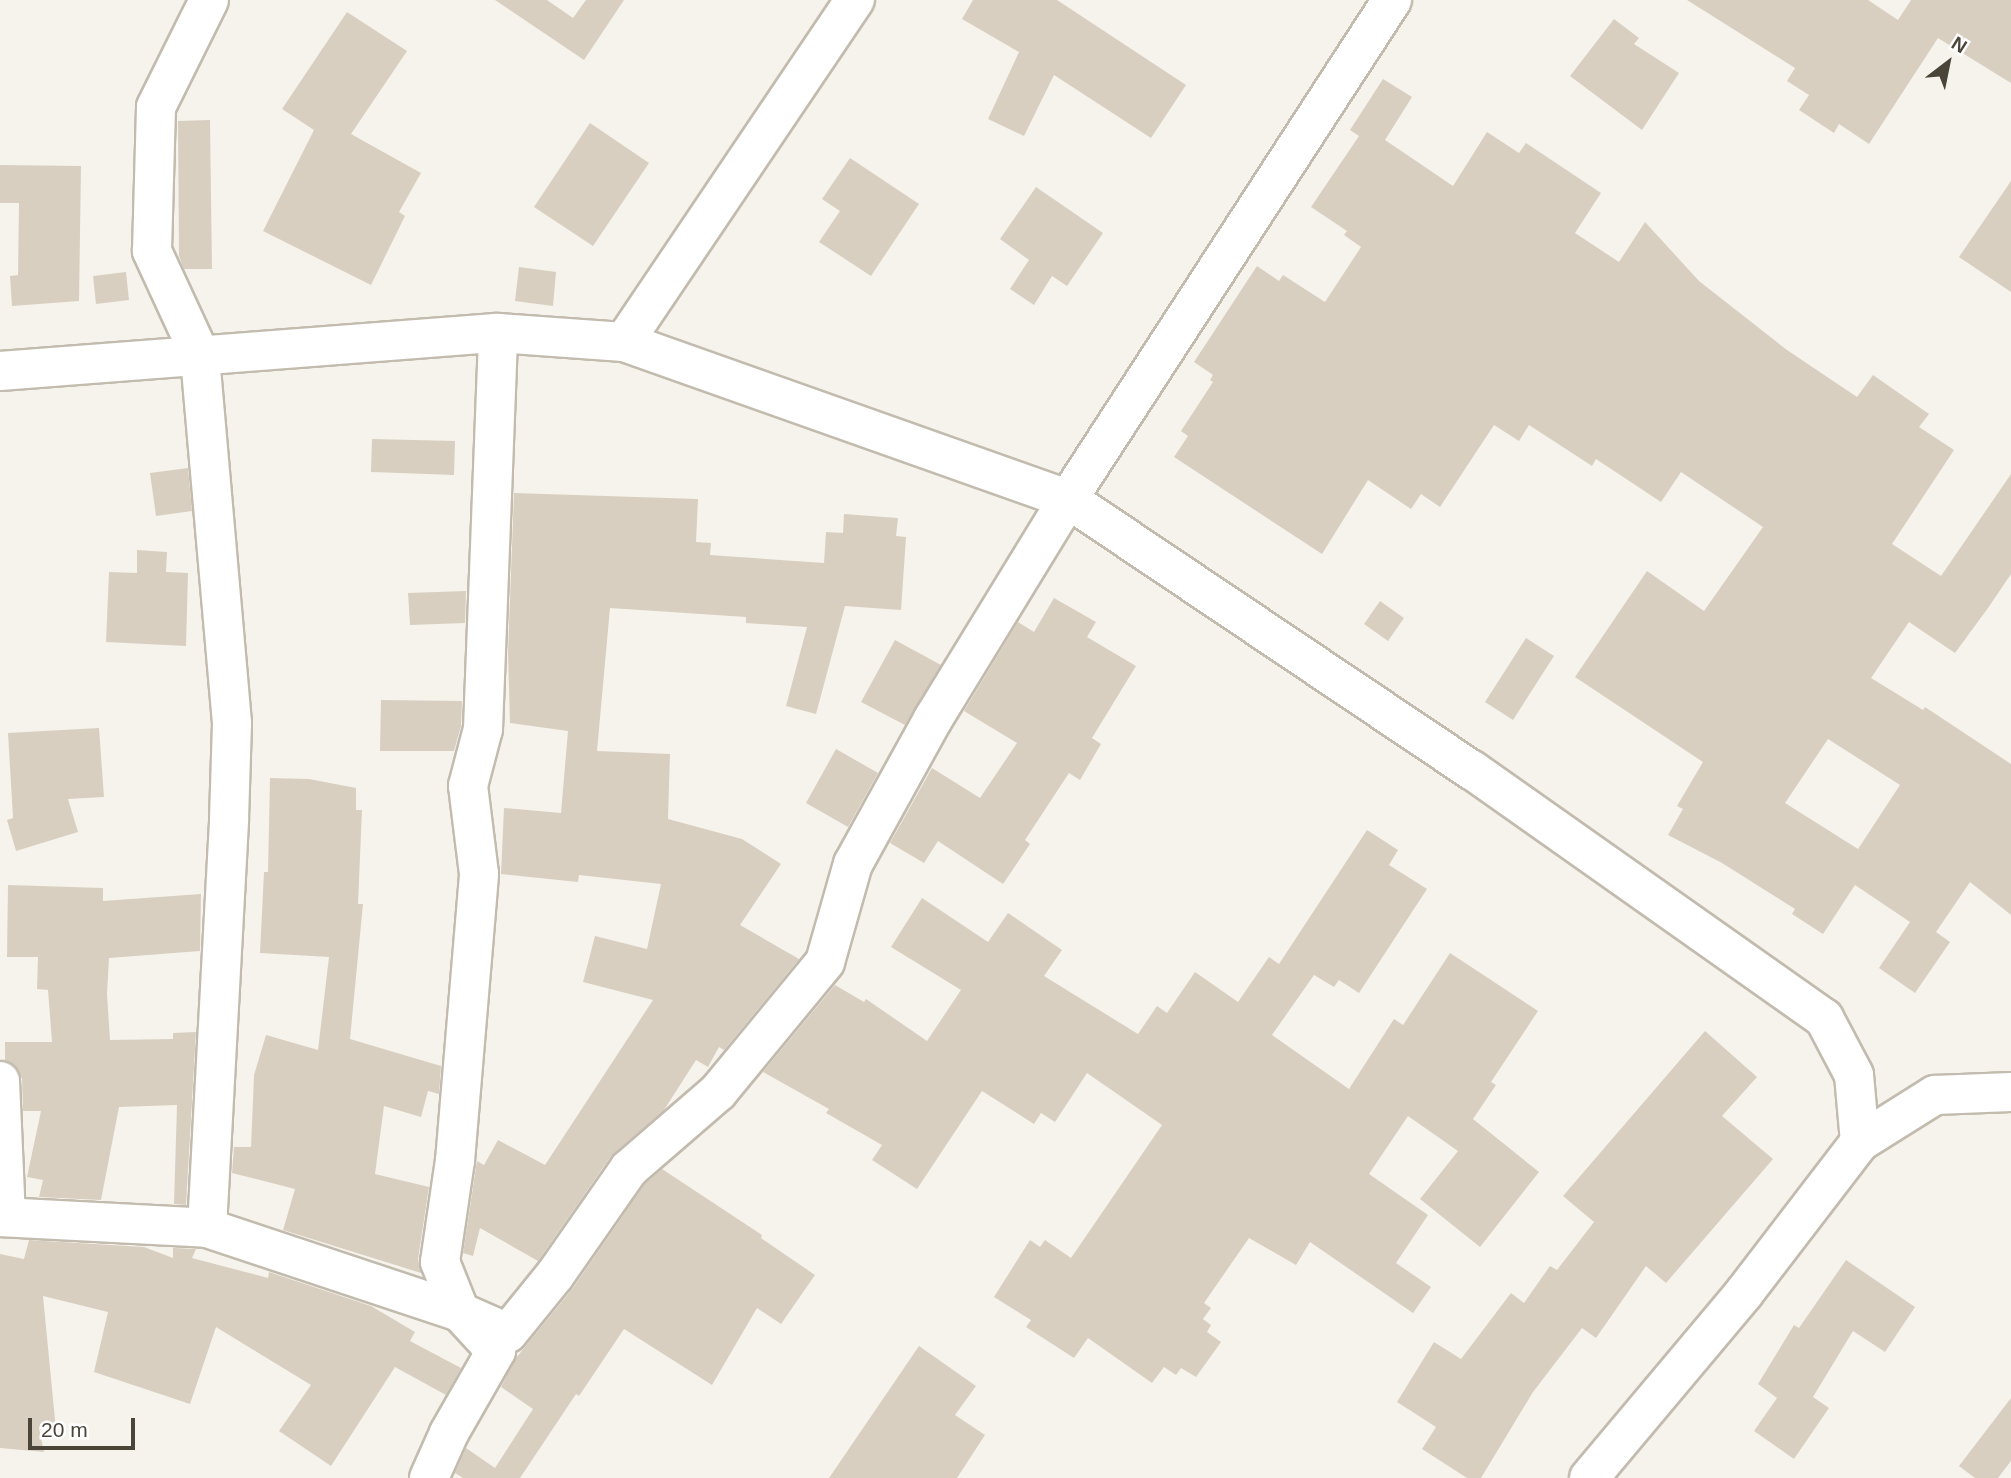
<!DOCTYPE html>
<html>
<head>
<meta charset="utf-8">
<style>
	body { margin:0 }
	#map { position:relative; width:2011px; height:1478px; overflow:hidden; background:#f6f3ec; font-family:Arial,sans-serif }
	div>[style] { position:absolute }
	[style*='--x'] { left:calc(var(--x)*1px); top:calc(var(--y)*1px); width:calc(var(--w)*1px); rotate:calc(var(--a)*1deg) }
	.building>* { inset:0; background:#d8cfc1 }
	.roads { filter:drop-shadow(2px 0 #c2bbae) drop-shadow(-2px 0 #c2bbae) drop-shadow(0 2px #c2bbae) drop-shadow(0 -2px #c2bbae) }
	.minor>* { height:38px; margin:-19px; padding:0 19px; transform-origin:19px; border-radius:19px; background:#fff }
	span { translate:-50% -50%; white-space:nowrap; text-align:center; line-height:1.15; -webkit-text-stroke:6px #fff; paint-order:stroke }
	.north { position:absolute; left:1913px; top:28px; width:70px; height:70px; -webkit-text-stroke:5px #fff; paint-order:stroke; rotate:32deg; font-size:19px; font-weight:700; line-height:28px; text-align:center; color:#4b4439 }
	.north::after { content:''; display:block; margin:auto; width:24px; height:32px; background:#4b4439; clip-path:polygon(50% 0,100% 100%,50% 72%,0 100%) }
	.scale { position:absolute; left:28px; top:1418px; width:107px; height:32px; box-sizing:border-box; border:4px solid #4b4439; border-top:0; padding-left:9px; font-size:21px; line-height:24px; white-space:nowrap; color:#4b4439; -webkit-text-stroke:5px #fff; paint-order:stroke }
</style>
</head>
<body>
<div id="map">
	<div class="building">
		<i style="clip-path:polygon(495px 0,547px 0,573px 18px,586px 0,624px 0,584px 60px)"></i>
		<i style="clip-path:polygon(973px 0,1057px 0,1186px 85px,1151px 138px,1054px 75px,1024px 136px,988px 119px,1019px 52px,962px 19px)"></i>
		<i style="clip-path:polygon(1687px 0,1868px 0,1898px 20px,1911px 0,2011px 0,2011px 83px,1938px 38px,1869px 144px,1839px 124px,1834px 133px,1799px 110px,1809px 95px,1787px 81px,1795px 68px)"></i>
		<i style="clip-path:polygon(347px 12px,407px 51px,351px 134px,421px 173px,399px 212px,405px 216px,371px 285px,263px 231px,314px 130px,282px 109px)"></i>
		<i style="clip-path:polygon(1614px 19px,1639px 38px,1634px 44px,1679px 73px,1642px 130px,1570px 76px)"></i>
		<i style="clip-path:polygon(evenodd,1383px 79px,1412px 97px,1385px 140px,1453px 186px,1487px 132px,1519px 153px,1526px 143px,1601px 193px,1575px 233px,1619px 262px,1645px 222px,1699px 281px,1787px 350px,1857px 397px,1873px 375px,1929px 414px,1919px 427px,1954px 450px,1892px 544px,1941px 576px,2011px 474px,2011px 574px,1988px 608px,1955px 653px,1909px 622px,1871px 678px,1923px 710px,1925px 707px,2011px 764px,2011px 915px,1970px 882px,1936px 932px,1950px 942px,1915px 993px,1879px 968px,1910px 922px,1855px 885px,1823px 934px,1792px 914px,1795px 909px,1722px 863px,1668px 835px,1683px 809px,1677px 806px,1703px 762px,1575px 677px,1647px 571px,1704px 611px,1763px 527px,1681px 472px,1661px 502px,1596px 459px,1592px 466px,1529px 425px,1519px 441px,1494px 425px,1440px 507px,1421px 494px,1411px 509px,1368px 480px,1322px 554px,1174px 457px,1188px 436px,1181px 431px,1213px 382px,1210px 380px,1213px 375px,1194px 362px,1257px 266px,1279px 281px,1283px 275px,1325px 302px,1361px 247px,1344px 235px,1347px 231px,1311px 207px,1359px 136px,1350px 130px,1383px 79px,1828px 739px,1900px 785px,1858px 849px,1785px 803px,1828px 739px)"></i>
		<i style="clip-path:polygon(210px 120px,212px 269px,184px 269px,179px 256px,178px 121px)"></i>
		<i style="clip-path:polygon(590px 123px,649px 163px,593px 246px,534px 207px)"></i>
		<i style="clip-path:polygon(850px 158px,919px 204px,871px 276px,819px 242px,840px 211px,822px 199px)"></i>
		<i style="clip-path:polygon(0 165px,81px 166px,79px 301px,12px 306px,10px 276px,18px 275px,19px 203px,0 203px)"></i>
		<i style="clip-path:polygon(2011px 181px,2011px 292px,1959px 257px)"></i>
		<i style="clip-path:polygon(1036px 187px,1103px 233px,1067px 286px,1052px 276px,1034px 305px,1010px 289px,1029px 260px,1000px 239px)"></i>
		<i style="clip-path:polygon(519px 267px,556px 272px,553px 306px,515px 301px)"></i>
		<i style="clip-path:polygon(126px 272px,129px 300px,96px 304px,93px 276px)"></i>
		<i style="clip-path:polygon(372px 439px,455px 441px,454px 475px,371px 472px)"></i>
		<i style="clip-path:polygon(188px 468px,192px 511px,156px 516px,150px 473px)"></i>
		<i style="clip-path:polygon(514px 493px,698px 499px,696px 542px,711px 543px,710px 555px,824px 563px,826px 532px,843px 533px,844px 514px,898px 518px,896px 536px,906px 537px,901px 610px,845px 606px,816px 714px,786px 706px,807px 627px,746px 623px,746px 617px,610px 608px,597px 751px,670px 754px,668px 819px,742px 839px,781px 864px,740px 925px,799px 959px,724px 1050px,719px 1047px,708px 1067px,696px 1060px,664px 1110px,611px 1156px,538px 1261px,480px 1228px,473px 1256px,463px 1253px,477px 1161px,484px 1165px,498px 1140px,545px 1165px,653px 1000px,583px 982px,595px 936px,647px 949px,661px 884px,579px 875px,578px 882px,501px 874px,504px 808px,561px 813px,568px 731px,510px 723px,508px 652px)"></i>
		<i style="clip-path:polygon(137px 550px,167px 552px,166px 572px,188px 573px,186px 646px,106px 642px,109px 572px,137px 573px)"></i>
		<i style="clip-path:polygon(466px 591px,465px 623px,410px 625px,408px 593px)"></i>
		<i style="clip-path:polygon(1054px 598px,1096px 622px,1087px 637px,1136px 666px,1092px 738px,1101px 744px,1080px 780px,1069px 773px,1025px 840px,1030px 844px,1003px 884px,938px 841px,924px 863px,890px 843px,932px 768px,980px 798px,1017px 743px,964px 711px,1018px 622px,1034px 632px)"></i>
		<i style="clip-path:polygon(1380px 601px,1404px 618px,1388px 641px,1364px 624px)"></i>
		<i style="clip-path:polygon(1526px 638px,1554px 656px,1513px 720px,1485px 702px)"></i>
		<i style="clip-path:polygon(895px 640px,941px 665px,905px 725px,861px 702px)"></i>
		<i style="clip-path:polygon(381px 700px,462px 701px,461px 726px,454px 751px,380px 751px)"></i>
		<i style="clip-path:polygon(99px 728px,104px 797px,68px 799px,78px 832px,16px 851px,7px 820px,13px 818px,8px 733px)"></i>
		<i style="clip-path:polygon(836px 749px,878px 773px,848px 827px,806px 803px)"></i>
		<i style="clip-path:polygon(270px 778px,309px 779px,356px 788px,356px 810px,362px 810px,358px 904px,363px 904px,350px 1039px,441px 1066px,439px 1094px,428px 1091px,421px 1117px,384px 1106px,375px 1174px,429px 1187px,418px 1259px,421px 1273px,283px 1230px,295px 1189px,232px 1173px,234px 1147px,251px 1147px,254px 1075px,266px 1035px,318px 1050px,329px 957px,260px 953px,264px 872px,268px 872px)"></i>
		<i style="clip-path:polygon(1367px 830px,1398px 850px,1389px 865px,1427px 889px,1359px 993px,1339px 980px,1334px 987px,1314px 975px,1272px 1035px,1349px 1089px,1394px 1019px,1403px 1025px,1450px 953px,1538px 1011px,1491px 1082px,1496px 1085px,1473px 1119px,1539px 1172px,1480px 1247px,1420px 1199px,1458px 1151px,1408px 1116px,1369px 1174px,1428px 1215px,1396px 1263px,1431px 1287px,1413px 1313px,1310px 1242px,1296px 1265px,1249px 1238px,1204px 1303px,1211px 1308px,1203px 1319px,1211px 1325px,1207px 1332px,1221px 1342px,1196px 1377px,1181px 1368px,1176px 1375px,1164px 1367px,1152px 1383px,1088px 1338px,1074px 1358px,1026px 1327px,1031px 1320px,994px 1297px,1030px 1240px,1040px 1247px,1045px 1240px,1071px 1258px,1162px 1125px,1087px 1073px,1055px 1122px,1041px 1113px,1034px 1124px,982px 1091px,917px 1189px,872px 1160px,882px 1145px,826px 1113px,829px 1109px,763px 1072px,835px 985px,864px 1002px,866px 999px,927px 1041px,961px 990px,891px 947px,922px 898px,988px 942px,1008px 913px,1062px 950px,1044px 976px,1138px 1034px,1157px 1006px,1167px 1013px,1195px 972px,1238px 1002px,1269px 957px,1279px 964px)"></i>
		<i style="clip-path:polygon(8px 885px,103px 888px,103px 901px,201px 894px,200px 951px,109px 958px,107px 994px,110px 1040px,173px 1039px,173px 1033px,196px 1032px,186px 1205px,174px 1204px,177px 1105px,119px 1107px,101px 1200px,39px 1197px,43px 1180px,27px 1177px,41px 1111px,23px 1111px,22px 1079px,18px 1069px,5px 1060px,5px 1042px,52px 1042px,48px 990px,37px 989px,38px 957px,7px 957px)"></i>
		<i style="clip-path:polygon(1705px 1031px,1757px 1077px,1722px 1116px,1773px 1159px,1666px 1283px,1646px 1266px,1596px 1338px,1582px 1328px,1533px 1392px,1481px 1478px,1467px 1478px,1422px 1449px,1436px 1427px,1397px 1402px,1434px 1342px,1461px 1359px,1511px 1293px,1524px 1303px,1550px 1266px,1557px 1270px,1594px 1222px,1563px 1196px)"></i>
		<i style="clip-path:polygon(662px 1169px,762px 1235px,761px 1238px,815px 1275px,781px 1324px,757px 1308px,712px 1385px,624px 1329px,579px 1396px,576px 1394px,520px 1478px,463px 1478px,455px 1473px,466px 1448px,495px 1468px,533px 1409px,501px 1387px,516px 1358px,573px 1288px,645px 1184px)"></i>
		<i style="clip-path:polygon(29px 1240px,144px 1247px,173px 1258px,173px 1248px,196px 1249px,192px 1258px,268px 1278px,269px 1272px,371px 1306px,415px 1332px,410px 1341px,461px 1368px,446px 1395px,395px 1367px,331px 1466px,279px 1431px,311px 1385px,216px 1327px,190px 1404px,94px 1372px,108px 1312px,43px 1296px,56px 1430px,39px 1428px,44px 1452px,0 1448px,0 1254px,24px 1259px)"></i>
		<i style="clip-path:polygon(1846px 1260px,1915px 1307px,1885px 1352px,1853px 1331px,1813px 1397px,1829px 1408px,1794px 1459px,1754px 1431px,1777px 1398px,1758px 1384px,1794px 1325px,1799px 1328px)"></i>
		<i style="clip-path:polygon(919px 1346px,976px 1386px,955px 1415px,985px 1435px,957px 1478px,829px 1478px)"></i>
		<i style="clip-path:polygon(2011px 1398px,2011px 1461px,1998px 1478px,1975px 1478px,1959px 1466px)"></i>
	</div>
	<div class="roads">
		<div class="minor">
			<i style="--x:624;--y:342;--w:413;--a:-56"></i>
			<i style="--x:0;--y:371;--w:499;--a:-4.4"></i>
			<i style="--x:498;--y:333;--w:126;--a:4.1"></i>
			<i style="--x:624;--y:342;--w:471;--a:19.5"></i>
			<i style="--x:1068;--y:499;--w:486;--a:33.9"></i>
			<i style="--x:1472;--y:770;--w:431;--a:35.2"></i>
			<i style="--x:1824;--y:1018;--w:64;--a:62.2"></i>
			<i style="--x:1854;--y:1075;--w:67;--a:84.9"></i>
			<i style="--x:0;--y:1081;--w:136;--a:87.5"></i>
			<i style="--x:0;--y:1217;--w:207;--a:3"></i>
			<i style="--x:207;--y:1228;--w:267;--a:18.4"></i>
			<i style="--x:460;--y:1312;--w:52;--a:23.6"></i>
			<i style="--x:508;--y:1333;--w:75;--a:-51"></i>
			<i style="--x:555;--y:1275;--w:129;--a:-55.1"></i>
			<i style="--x:629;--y:1169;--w:118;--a:-40.9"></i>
			<i style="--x:718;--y:1092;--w:168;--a:-50.5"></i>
			<i style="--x:825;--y:962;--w:102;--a:-74.1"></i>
			<i style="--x:853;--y:864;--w:166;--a:-61.1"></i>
			<i style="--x:933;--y:719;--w:258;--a:-58.5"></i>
			<i style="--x:1068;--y:499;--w:595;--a:-57"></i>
			<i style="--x:207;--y:1228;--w:410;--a:-86.9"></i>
			<i style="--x:229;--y:819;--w:96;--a:-88.2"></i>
			<i style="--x:232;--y:723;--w:369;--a:-95"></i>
			<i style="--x:200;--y:355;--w:115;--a:-114.8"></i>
			<i style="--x:152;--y:251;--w:144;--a:-88.4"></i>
			<i style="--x:156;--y:107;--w:119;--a:-63.6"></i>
			<i style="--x:429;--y:1478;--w:49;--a:-66"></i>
			<i style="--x:449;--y:1433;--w:95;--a:-60.2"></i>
			<i style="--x:496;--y:1351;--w:53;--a:-132.7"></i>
			<i style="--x:460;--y:1312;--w:54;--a:-111.8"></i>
			<i style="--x:440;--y:1262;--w:102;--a:-81.6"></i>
			<i style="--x:455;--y:1161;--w:288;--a:-85.2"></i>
			<i style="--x:479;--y:874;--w:89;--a:-97.1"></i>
			<i style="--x:468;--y:786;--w:59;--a:-75.3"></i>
			<i style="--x:483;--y:729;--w:396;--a:-87.8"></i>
			<i style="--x:1589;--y:1478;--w:241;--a:-50"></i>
			<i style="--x:1744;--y:1293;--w:190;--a:-52.5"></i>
			<i style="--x:1860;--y:1142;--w:89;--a:-32.1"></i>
			<i style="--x:1935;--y:1095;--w:76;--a:-2.3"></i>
		</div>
	</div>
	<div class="north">N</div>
	<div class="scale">20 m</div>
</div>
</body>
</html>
